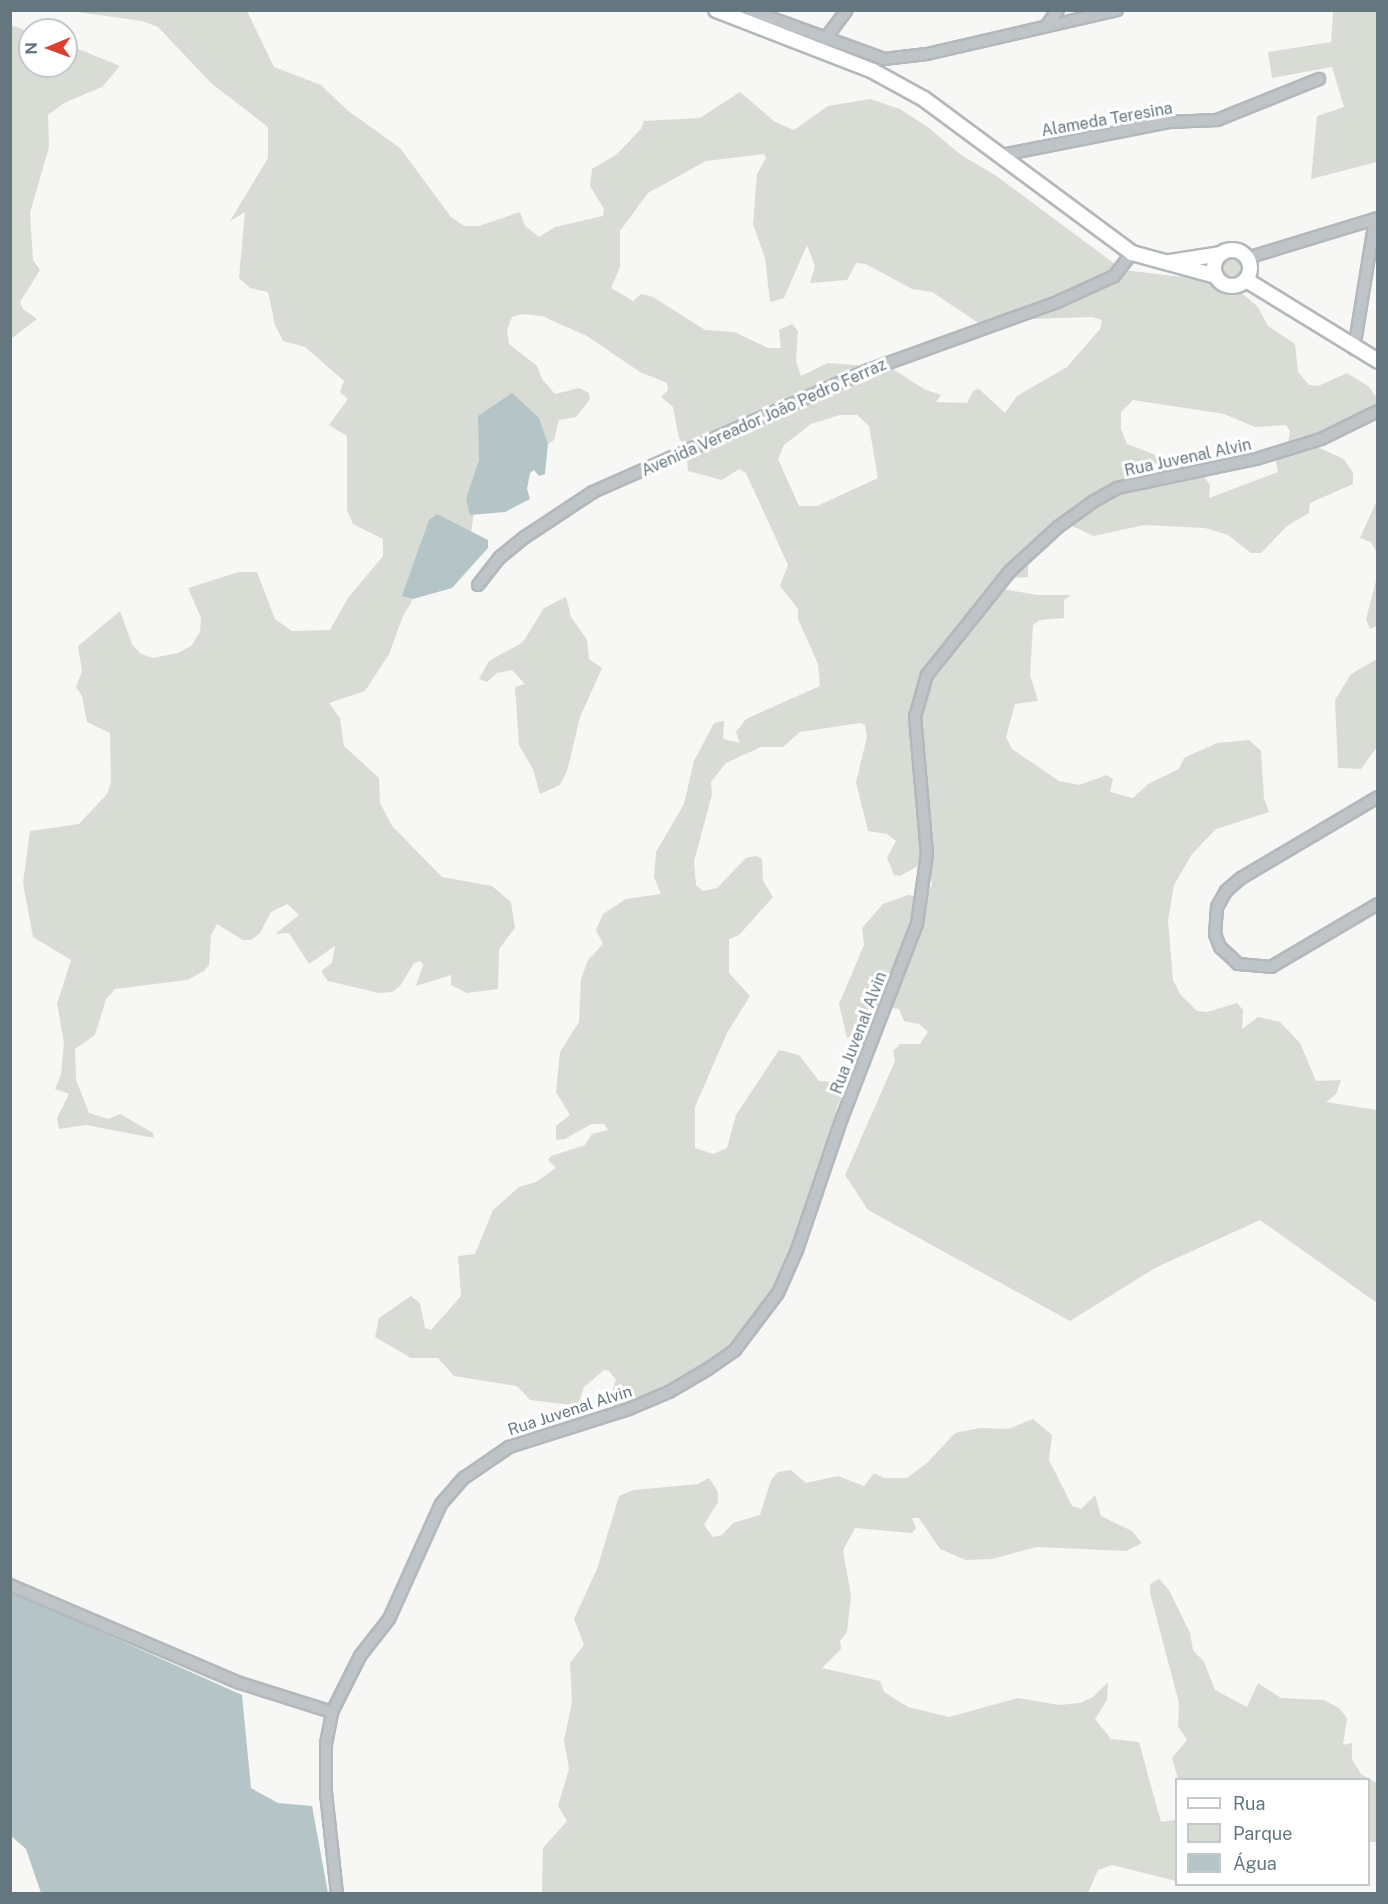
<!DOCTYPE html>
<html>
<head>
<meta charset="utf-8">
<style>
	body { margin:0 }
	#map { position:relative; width:1388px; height:1904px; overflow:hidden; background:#f7f7f5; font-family:"Public Sans",sans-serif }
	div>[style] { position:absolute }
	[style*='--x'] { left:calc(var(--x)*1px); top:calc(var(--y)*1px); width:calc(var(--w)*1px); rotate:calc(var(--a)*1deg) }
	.green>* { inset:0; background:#d8dcd4 }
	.round { border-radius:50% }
	.water>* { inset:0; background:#b5c4c6 }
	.roads { filter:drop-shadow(2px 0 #b2b8bb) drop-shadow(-2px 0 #b2b8bb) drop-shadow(0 2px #b2b8bb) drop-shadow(0 -2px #b2b8bb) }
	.minor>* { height:10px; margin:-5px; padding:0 5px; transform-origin:5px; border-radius:5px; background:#bec4c7 }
	.major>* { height:14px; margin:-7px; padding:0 7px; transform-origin:7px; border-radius:7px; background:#fff }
	.major>.ring { margin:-7px; padding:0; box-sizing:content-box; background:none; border:14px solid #fff; border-radius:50% }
	span { translate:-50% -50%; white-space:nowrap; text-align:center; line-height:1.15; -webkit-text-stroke:6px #fff; paint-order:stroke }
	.street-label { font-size:16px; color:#64777f }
	.frame { position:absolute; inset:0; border:12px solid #64777f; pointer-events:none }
	.legend { position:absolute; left:1175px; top:1778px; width:195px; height:108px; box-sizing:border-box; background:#fff; border:2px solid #c1c9cc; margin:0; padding:8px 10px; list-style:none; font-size:18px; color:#64777f }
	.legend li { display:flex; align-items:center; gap:12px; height:30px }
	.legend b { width:30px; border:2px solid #c1c9cc }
	.north { position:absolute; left:18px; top:18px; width:60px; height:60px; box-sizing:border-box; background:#fff; border:2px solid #c1c9cc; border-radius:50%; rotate:269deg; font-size:16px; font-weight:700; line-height:24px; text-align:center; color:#64777f }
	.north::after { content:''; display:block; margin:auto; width:21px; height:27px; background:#dc3e30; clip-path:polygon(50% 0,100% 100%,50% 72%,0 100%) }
</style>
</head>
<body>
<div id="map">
	<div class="green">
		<i style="clip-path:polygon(evenodd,70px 11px,247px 11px,274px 67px,321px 85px,347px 110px,400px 148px,451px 217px,464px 226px,479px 226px,520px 212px,525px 226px,539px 237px,555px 227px,603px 216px,604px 209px,590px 186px,592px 169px,616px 155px,641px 129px,644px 121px,700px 118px,740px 92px,775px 122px,794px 130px,828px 106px,870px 99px,900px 109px,929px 128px,961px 155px,995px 175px,1123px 270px,1208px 280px,1244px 295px,1258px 307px,1268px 326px,1295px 344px,1298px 372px,1309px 385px,1318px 386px,1347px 373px,1368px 386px,1377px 398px,1377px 405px,1315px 446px,1344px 459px,1353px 473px,1353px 484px,1310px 503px,1309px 513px,1287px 526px,1261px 553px,1251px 553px,1228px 535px,1205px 528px,1144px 525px,1094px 536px,1070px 525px,1028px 560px,1028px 577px,1010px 578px,997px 588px,1037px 595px,1071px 595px,1064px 600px,1064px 618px,1040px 620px,1033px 625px,1030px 675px,1038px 701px,1015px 704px,1006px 737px,1012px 749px,1059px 781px,1079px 785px,1107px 775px,1113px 779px,1110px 792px,1133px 798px,1148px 784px,1179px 769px,1184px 758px,1217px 743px,1249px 740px,1261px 751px,1264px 798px,1269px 812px,1216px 829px,1192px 854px,1174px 885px,1168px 920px,1173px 980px,1180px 994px,1197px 1011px,1207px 1012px,1237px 1003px,1243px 1010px,1242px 1029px,1258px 1017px,1280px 1022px,1300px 1043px,1316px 1081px,1341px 1080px,1336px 1094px,1326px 1102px,1377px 1110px,1377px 1303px,1260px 1220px,1155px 1268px,1070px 1321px,868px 1210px,845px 1175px,895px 1061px,893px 1051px,900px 1044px,920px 1044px,928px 1032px,919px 1024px,904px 1021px,899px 1009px,892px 1008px,884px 1010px,864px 1033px,847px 1038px,839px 1004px,864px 945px,862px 928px,883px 904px,908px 895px,926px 898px,932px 884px,930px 875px,918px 879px,918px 866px,900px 876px,894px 875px,887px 858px,896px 841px,887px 834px,868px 831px,856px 782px,867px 737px,865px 725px,860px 723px,800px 732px,783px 747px,761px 747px,726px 763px,711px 782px,712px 795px,694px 861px,696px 885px,703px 891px,717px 888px,746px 858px,756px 856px,762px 859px,763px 881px,773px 897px,739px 935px,729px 939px,729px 973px,750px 996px,727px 1033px,695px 1107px,695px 1148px,713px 1154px,727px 1148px,736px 1115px,779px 1050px,799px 1055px,819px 1081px,833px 1082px,845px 1075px,849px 1081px,837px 1107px,780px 1300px,764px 1324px,732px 1356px,688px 1382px,656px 1390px,616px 1412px,610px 1397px,616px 1380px,609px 1371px,604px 1370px,584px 1387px,579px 1402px,572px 1405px,530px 1400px,517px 1386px,454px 1376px,438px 1358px,411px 1358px,375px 1337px,379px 1318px,411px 1296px,420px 1303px,425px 1328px,431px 1330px,461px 1296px,458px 1256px,475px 1254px,493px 1210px,519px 1187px,536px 1182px,556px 1168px,548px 1160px,551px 1156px,585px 1145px,592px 1134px,608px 1130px,604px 1124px,591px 1124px,565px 1139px,556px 1140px,556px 1126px,570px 1115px,556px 1092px,560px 1052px,579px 1022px,581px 979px,588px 960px,603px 944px,596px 930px,603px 914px,626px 899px,661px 894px,654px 877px,656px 852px,684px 804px,694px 761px,714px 723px,724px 721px,723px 739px,740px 743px,736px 732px,746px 719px,820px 686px,818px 664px,798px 619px,798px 609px,780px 586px,788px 565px,746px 473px,739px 469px,722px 480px,688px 471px,686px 447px,679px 438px,673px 407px,661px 397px,668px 390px,667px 383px,640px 372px,587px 336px,542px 316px,521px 314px,512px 317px,507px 330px,509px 344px,537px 366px,542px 379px,555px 394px,579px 388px,589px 393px,590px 399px,576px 417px,559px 420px,554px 440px,548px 444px,537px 446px,479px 474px,471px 534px,413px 586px,411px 603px,403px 616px,389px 654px,365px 691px,329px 703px,340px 718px,344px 746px,379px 778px,380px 803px,392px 826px,442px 877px,492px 886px,511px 902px,515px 928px,499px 949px,498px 989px,467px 993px,451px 985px,451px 975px,416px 986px,423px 965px,421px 961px,414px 963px,400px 986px,392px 992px,379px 993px,328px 981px,321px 971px,332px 963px,335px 946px,309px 964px,289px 933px,275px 934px,299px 915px,287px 904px,271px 912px,260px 933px,251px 940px,243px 940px,217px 924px,211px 935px,209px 965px,204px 971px,187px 980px,115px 989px,106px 999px,95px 1035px,75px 1049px,76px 1080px,89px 1113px,108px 1119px,120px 1114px,153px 1133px,154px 1138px,86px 1125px,59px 1129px,57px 1118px,69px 1094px,55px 1089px,61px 1075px,64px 1042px,57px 1004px,71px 960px,33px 937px,23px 883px,30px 831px,79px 824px,107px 794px,111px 782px,110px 733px,87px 722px,82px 696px,76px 687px,82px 671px,78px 646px,120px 611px,132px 644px,141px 654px,153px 658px,178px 653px,191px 646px,200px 632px,201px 618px,188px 588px,239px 572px,257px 572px,275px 619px,292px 631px,330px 630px,348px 598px,383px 556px,383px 539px,353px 524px,347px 510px,347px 436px,329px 425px,348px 399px,340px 392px,344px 381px,305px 347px,283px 341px,275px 325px,268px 292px,250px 288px,239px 278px,245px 212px,230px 221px,268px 158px,268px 127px,211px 83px,158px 27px,142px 21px,70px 11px,764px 154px,766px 158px,757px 174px,753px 224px,765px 258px,770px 302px,784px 298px,807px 245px,815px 266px,810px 283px,847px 280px,856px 263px,866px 264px,912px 289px,932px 292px,989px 330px,1029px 319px,1092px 317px,1102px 320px,1100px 329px,1067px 367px,1017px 396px,1005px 413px,979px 389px,973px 391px,967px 403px,936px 402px,941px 395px,924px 389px,882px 362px,868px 366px,828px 363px,801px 376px,796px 361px,798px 331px,792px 324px,779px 330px,781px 348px,768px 348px,734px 332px,705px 330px,653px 297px,641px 294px,633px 301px,611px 288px,620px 267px,620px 231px,648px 193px,706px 161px,764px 154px,70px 11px,1133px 400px,1224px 414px,1255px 427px,1286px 425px,1290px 431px,1288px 444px,1276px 461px,1278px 472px,1209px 498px,1210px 485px,1197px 467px,1186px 467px,1127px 444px,1121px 429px,1121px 412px,1133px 400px,70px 11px,840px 415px,857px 415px,869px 426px,878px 478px,817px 506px,799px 506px,778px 459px,784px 445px,811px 424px,840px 415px)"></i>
		<i style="clip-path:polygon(1333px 11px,1377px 11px,1377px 162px,1311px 179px,1317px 116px,1344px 107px,1332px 67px,1272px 78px,1268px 52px,1331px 42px)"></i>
		<i style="clip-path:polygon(10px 25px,30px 32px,30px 66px,66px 66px,66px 44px,120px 66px,102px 87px,64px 103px,48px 115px,49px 147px,30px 213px,33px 260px,40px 270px,20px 302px,23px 309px,37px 319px,11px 339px)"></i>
		<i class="round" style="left:1218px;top:256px;width:24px;height:24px"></i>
		<i style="clip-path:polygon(1377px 500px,1378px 553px,1377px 553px,1371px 542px,1360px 538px)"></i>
		<i style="clip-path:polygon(1377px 577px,1377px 626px,1370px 629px,1366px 619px)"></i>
		<i style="clip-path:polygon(566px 597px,571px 617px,587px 640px,589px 659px,602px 668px,580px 717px,567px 771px,560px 785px,540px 794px,533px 769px,519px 745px,515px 687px,525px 684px,512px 670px,497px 673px,487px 682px,479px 679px,489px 661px,523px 642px,544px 608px)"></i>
		<i style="clip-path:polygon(1377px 659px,1377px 747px,1361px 769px,1338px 768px,1335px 700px,1351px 674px)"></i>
		<i style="clip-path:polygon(1033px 1419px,1052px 1435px,1049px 1460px,1072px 1506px,1081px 1509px,1095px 1495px,1101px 1516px,1132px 1531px,1142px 1543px,1126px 1551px,1037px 1547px,992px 1559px,966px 1560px,940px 1549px,919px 1518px,912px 1518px,916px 1528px,912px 1533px,855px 1528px,843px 1550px,851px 1596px,847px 1632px,840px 1641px,841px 1649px,822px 1668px,880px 1681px,884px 1692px,908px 1707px,949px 1717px,1018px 1698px,1059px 1705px,1080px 1703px,1093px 1697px,1108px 1682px,1107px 1700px,1095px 1719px,1111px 1739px,1139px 1742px,1161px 1822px,1175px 1820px,1176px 1816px,1176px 1881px,1112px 1865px,1098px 1870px,1088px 1893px,542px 1893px,543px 1848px,567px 1821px,558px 1806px,569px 1769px,564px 1740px,572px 1702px,570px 1663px,584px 1645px,574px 1619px,597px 1569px,619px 1496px,634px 1490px,698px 1484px,709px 1478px,718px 1492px,718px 1502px,704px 1525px,713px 1537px,722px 1535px,733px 1523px,760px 1515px,771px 1480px,778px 1472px,791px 1470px,806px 1483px,838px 1476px,864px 1486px,874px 1473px,884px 1478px,907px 1478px,928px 1462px,955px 1433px,980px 1428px,1008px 1429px)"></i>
		<i style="clip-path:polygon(1159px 1579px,1169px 1590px,1190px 1633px,1193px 1650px,1204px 1662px,1215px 1690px,1247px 1707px,1258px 1683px,1281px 1698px,1324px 1700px,1339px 1708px,1347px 1718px,1343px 1745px,1352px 1743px,1352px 1759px,1361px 1774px,1377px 1783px,1377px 1842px,1369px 1842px,1368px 1780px,1178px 1779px,1172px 1758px,1187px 1740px,1178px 1726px,1179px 1703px,1150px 1593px,1150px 1584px)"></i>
	</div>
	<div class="water">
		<i style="clip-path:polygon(512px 393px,539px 418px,548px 444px,545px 474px,539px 476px,534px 470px,530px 473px,527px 489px,530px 499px,505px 512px,470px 515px,466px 499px,479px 460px,478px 416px)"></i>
		<i style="clip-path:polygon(437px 514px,488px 540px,488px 548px,452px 588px,413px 599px,402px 596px,429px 520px)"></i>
		<i style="clip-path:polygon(14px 1593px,242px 1695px,251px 1788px,278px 1803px,312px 1806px,328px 1893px,41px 1893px,26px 1849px,11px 1836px,10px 1597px)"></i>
	</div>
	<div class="roads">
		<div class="minor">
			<i style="--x:749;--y:10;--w:144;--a:19.9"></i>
			<i style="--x:884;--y:59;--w:43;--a:-6.6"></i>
			<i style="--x:927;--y:54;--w:195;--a:-13"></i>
			<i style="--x:1047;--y:25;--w:19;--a:-54"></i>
			<i style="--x:825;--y:39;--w:36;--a:-53"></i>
			<i style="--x:1002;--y:155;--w:170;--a:-11.2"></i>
			<i style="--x:1169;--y:122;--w:48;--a:-2.4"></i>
			<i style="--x:1217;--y:120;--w:110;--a:-21.9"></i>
			<i style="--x:1247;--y:258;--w:137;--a:-17"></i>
			<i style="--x:1354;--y:349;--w:132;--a:-80.8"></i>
			<i style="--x:478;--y:585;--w:34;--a:-52"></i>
			<i style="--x:499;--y:558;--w:33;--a:-39"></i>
			<i style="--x:525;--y:537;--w:82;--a:-33.5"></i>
			<i style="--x:593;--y:492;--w:299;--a:-23.9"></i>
			<i style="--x:866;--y:371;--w:201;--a:-19.8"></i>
			<i style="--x:1055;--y:303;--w:65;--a:-24.6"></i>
			<i style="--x:1114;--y:276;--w:29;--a:-52"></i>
			<i style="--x:1378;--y:797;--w:159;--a:149.4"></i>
			<i style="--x:1241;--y:878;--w:20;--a:139"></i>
			<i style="--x:1226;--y:891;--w:18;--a:119"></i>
			<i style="--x:1217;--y:907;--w:27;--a:94"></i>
			<i style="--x:1215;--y:934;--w:14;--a:69"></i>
			<i style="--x:1220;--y:947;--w:25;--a:43"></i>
			<i style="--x:1238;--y:964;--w:33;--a:5"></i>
			<i style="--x:1271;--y:967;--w:124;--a:-30.5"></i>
			<i style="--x:10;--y:1585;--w:250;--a:23.1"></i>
			<i style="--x:240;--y:1683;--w:96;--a:17.5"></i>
			<i style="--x:337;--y:1894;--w:102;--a:-96.2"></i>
			<i style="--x:326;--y:1793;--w:49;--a:-90"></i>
			<i style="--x:326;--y:1744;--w:33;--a:-79"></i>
			<i style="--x:332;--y:1712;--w:63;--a:-63.4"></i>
			<i style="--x:360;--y:1656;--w:47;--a:-51.9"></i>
			<i style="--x:389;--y:1619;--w:126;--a:-65.7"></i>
			<i style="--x:441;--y:1504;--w:35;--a:-49"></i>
			<i style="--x:464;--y:1478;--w:55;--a:-34.6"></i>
			<i style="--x:509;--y:1447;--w:126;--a:-17.6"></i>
			<i style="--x:629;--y:1409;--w:43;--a:-23"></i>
			<i style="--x:669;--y:1392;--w:45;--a:-30.5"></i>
			<i style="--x:708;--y:1369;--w:33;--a:-35"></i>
			<i style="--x:735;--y:1350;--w:71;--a:-53"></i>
			<i style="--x:778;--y:1293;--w:47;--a:-66.2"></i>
			<i style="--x:797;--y:1250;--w:139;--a:-71.2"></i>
			<i style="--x:842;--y:1118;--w:208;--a:-68.9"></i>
			<i style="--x:917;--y:924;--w:71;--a:-81.9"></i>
			<i style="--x:927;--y:854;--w:138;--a:-95"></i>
			<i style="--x:915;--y:717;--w:44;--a:-74.1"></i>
			<i style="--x:927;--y:675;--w:133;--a:-51.4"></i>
			<i style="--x:1010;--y:571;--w:65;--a:-42.5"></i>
			<i style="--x:1058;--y:527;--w:44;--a:-35.8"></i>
			<i style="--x:1094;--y:501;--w:26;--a:-29"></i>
			<i style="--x:1117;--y:488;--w:142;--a:-11.8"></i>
			<i style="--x:1256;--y:459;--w:68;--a:-17.1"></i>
			<i style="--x:1321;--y:439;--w:64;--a:-26.2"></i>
		</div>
		<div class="major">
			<i style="--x:716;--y:10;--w:168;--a:21.2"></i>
			<i style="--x:873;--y:71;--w:58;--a:28.8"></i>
			<i style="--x:924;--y:99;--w:259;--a:36.5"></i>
			<i style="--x:1132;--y:253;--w:87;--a:15.3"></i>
			<i class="ring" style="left:1214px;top:250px;width:22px;height:22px"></i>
			<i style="--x:1170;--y:262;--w:52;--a:-8.9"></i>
			<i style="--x:1246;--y:280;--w:155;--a:31.5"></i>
		</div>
	</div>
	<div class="street-label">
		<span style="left:1107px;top:120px;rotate:-10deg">Alameda Teresina</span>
		<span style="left:764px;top:418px;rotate:-24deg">Avenida Vereador João Pedro Ferraz</span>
		<span style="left:1188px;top:458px;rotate:-12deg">Rua Juvenal Alvin</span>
		<span style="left:859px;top:1033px;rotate:-69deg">Rua Juvenal Alvin</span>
		<span style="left:570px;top:1411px;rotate:-18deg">Rua Juvenal Alvin</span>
	</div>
	<div class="frame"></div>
	<ul class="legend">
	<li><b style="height:8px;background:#fff"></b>Rua</li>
	<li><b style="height:16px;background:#d8dcd4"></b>Parque</li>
	<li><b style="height:16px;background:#b5c4c6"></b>Água</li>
	</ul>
	<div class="north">N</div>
</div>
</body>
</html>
